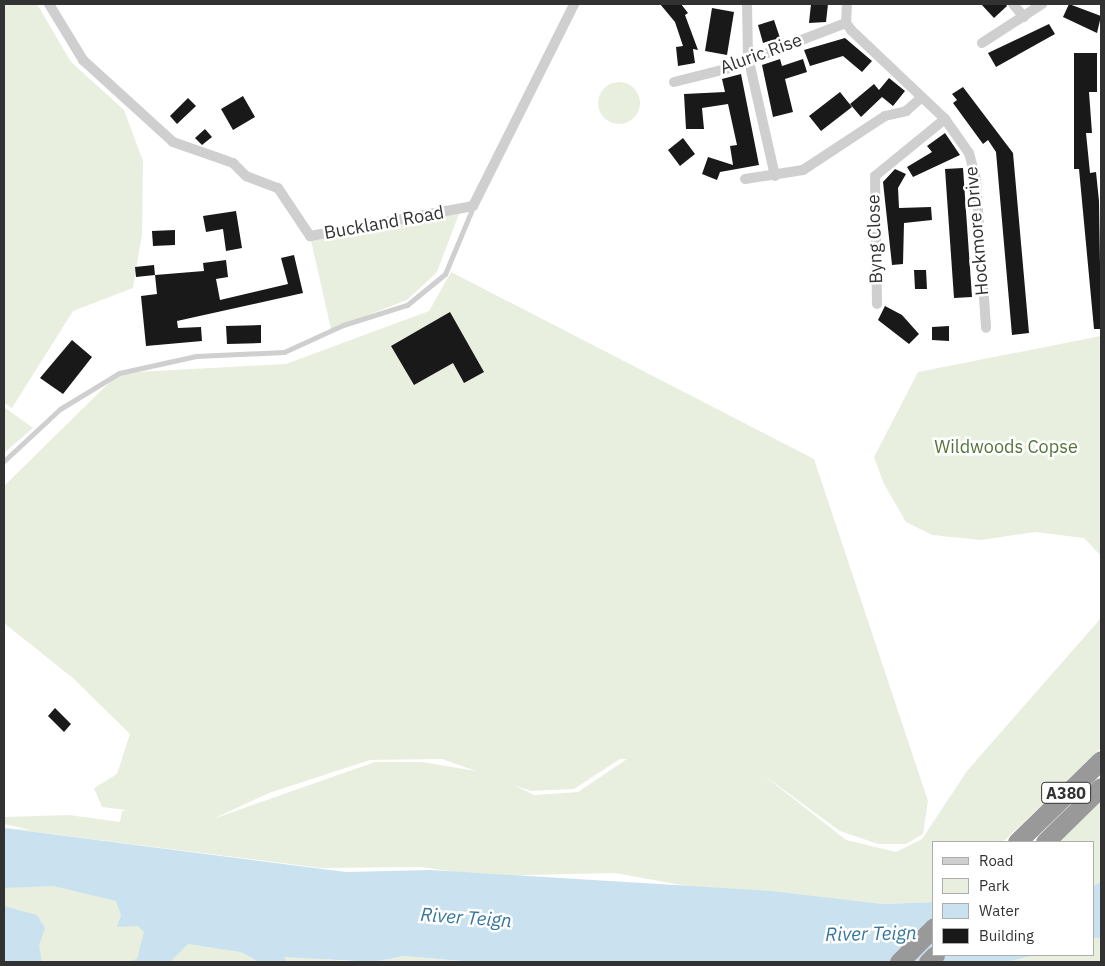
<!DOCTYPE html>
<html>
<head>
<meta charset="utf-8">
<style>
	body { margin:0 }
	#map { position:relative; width:1105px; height:966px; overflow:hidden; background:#fff; font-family:"IBM Plex Sans",sans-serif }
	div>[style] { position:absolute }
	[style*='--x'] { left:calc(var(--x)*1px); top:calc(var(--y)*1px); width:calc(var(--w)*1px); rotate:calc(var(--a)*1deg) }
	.green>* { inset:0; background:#e8efdf }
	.round { border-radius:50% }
	.water>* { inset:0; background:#cae2f0 }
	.building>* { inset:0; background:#191919 }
	.lane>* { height:5px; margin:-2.5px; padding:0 2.5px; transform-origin:2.5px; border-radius:2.5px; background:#cfcfcf }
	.street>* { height:10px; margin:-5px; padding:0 5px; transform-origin:5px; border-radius:5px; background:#cfcfcf }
	.highway>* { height:19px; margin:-9.5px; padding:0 9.5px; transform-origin:9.5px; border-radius:9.5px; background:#999 }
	span { translate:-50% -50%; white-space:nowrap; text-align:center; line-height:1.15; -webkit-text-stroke:5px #fff; paint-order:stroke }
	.shield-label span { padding:1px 4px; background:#fff; border:1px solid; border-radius:4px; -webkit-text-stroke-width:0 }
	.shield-label { font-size:16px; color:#323232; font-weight:700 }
	.street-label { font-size:18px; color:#323232 }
	.park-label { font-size:18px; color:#55733a }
	.water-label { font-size:19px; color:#36769e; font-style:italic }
	.frame { position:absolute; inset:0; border:5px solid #323232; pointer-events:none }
	.legend { position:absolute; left:932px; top:841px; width:162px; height:115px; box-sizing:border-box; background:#fff; border:1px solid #adadad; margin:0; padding:6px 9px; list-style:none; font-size:15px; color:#323232 }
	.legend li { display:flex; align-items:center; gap:10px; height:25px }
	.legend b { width:25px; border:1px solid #adadad }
</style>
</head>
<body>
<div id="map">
	<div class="green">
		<i style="clip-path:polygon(4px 4px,37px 4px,71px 62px,124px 110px,143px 161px,142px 234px,133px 288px,73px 311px,12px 408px,4px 403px)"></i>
		<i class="round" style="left:598px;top:82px;width:42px;height:42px"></i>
		<i style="clip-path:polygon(459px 214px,437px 272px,407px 300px,331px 329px,310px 236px)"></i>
		<i style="clip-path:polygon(evenodd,451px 272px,814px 459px,928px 801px,923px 834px,906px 844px,878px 844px,840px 831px,762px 774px,846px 840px,896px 852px,922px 839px,967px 771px,1101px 618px,1101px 748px,1003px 842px,934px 842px,934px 902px,882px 904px,692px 887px,615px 873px,483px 876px,421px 867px,321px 868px,4px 828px,31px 830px,4px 824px,4px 817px,69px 815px,120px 822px,122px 811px,127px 810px,102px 807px,94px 788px,117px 774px,130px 734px,74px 679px,4px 623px,4px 486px,119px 373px,286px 364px,429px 311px,451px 272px,442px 759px,476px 771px,422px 762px,375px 762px,213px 819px,269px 793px,370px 760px,442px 759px,451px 272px,620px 759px,627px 759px,578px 792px,534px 795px,514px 785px,531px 791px,574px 789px,620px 759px)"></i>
		<i style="clip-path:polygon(1101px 336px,1101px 556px,1084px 538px,1035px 532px,981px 540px,932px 535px,906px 522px,884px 484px,874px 457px,918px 372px)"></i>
		<i style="clip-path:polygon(4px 407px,33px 428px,4px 453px)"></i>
		<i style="clip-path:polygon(1101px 800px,1101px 882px,1094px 885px,1094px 842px,1059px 842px)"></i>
		<i style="clip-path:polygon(4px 872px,117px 880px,311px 958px,359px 962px,4px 962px)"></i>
		<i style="clip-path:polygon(1094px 938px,1101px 938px,1101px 962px,1007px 962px,1035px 955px,1094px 955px)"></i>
		<i style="clip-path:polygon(404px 956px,472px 962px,374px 962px)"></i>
	</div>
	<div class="water">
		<i style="clip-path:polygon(4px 828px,346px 872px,431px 870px,771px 891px,882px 904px,934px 902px,934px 955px,1035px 955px,1007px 962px,472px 962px,404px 956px,374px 962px,284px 957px,287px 962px,259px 962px,241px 952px,188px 944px,170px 962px,125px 962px,137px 959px,144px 932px,138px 926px,117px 927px,121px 915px,116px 901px,53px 886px,4px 888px)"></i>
		<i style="clip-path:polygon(1101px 882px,1101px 938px,1094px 938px,1094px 885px)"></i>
		<i style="clip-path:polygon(4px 906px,37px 915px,45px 928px,39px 946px,42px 962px,4px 962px)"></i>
	</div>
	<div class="building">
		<i style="clip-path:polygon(660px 4px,681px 4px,688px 13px,685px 15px,698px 50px,693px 49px,695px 63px,678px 66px,676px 47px,683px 46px,675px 22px)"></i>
		<i style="clip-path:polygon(811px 4px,828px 4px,826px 22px,809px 23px)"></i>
		<i style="clip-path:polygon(981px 4px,1006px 4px,1007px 6px,994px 18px)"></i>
		<i style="clip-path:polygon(1069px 4px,1101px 16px,1097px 33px,1063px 17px)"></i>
		<i style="clip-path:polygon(712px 8px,734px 12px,727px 55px,705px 51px)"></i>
		<i style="clip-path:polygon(774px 20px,780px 38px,763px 43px,758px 25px)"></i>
		<i style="clip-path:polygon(1049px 24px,1055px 34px,996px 67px,988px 53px)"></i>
		<i style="clip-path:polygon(845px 38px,872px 61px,862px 72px,843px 56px,810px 66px,804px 50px)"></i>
		<i style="clip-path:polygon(1074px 53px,1097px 53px,1097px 92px,1089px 92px,1092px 133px,1086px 133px,1090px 173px,1096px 172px,1099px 201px,1101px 329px,1094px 329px,1079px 169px,1074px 169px)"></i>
		<i style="clip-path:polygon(780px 59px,782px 66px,803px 59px,807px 72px,785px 79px,793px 112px,773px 117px,762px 65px)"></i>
		<i style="clip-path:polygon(741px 74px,759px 165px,720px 172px,717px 180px,702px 174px,708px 157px,733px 165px,730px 146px,737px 145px,728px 104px,702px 108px,704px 129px,686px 129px,684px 94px,725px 92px,722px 79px)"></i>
		<i style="clip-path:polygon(889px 78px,905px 91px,893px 106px,882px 97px,861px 117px,850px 104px,874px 84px,879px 90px)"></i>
		<i style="clip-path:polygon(963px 87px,1013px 153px,1029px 333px,1012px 335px,996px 152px,988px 140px,983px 144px,953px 103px,957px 100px,952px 94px)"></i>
		<i style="clip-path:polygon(840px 92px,852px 107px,821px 131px,809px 116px)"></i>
		<i style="clip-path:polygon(243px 96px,255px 117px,233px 130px,221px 109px)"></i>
		<i style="clip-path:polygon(188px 98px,196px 106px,177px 124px,170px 116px)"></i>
		<i style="clip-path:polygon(205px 129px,212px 137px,202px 145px,195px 138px)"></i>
		<i style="clip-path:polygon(945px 133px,960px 155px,913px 177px,907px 167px,932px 152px,927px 146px)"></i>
		<i style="clip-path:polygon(683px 138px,695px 154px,680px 166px,668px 150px)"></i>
		<i style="clip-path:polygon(963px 168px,972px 297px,954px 298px,945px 169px)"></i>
		<i style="clip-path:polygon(895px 169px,906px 174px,898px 188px,899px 208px,931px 207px,932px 220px,904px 223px,903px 264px,892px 265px,883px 182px)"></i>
		<i style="clip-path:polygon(236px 211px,242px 248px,226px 251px,223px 229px,206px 232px,203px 216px)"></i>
		<i style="clip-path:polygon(175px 230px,175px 245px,153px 246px,152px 231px)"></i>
		<i style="clip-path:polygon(294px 255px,303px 293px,177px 321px,178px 328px,201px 327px,202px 341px,146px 346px,141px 296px,157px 294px,155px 275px,204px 271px,203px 263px,226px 260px,228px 277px,216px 279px,220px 300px,288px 284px,281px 258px)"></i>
		<i style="clip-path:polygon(154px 265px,155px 275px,136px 277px,135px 267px)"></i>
		<i style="clip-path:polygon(914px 270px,926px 270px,927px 289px,915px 289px)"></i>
		<i style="clip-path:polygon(885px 306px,902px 315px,919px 334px,909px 344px,878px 320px)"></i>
		<i style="clip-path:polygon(450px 312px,484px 372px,464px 383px,453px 363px,414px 385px,391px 346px)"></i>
		<i style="clip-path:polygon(261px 325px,261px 343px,227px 344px,226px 326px)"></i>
		<i style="clip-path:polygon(949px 326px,949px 341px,932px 340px,932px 327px)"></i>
		<i style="clip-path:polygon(72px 340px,92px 357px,63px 394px,40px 378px)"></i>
		<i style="clip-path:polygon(55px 708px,71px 724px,64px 732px,48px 716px)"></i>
	</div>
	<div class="lane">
		<i style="--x:4;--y:461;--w:76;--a:-42.9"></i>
		<i style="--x:60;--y:409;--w:69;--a:-31.4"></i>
		<i style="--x:119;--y:373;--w:79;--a:-12.4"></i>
		<i style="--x:196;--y:356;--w:88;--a:-2.6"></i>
		<i style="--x:284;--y:352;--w:65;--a:-24.6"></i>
		<i style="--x:343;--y:325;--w:67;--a:-17.4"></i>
		<i style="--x:407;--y:305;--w:49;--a:-39.2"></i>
		<i style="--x:445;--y:274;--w:73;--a:-67.3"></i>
	</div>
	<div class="street">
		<i style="--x:49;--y:4;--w:66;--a:58.7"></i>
		<i style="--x:83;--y:60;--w:122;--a:42.3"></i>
		<i style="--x:173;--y:142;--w:64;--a:19.3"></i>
		<i style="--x:233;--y:163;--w:18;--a:45"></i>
		<i style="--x:246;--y:176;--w:34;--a:21"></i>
		<i style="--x:278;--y:188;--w:58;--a:56.3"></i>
		<i style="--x:310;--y:236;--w:166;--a:-10.4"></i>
		<i style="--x:473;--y:206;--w:226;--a:-63.4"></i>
		<i style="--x:747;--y:4;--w:53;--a:88.9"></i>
		<i style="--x:748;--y:57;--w:122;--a:77.2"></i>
		<i style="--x:847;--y:4;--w:19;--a:93"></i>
		<i style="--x:846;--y:23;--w:9;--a:54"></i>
		<i style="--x:851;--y:30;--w:129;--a:43.4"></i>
		<i style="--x:945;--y:119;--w:42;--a:54.8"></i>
		<i style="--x:969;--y:153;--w:28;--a:75"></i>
		<i style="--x:976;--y:180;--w:148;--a:86.1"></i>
		<i style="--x:1013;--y:4;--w:17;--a:50"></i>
		<i style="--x:982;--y:43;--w:72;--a:-33"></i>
		<i style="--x:674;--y:82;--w:54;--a:-14"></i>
		<i style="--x:726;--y:69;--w:129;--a:-21"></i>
		<i style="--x:745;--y:179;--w:59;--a:-8.8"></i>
		<i style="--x:803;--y:170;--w:98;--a:-33.4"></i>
		<i style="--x:885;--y:116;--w:22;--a:-13"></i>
		<i style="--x:906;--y:111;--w:21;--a:-41"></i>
		<i style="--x:877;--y:304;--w:128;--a:-90.9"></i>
		<i style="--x:875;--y:176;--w:90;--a:-39.2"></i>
	</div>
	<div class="highway">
		<i style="--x:1017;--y:842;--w:117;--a:-44.3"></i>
		<i style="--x:1045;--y:842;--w:78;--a:-44.5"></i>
		<i style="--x:899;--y:962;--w:49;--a:-45"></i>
		<i style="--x:928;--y:962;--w:10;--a:-45"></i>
	</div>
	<div class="shield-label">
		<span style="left:1066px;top:793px">A380</span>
	</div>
	<div class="street-label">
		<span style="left:761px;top:54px;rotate:-20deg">Aluric Rise</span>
		<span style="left:384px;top:223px;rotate:-10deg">Buckland Road</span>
		<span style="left:977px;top:231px;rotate:-95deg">Hockmore Drive</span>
		<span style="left:875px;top:239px;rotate:-92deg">Byng Close</span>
	</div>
	<div class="park-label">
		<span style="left:1006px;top:447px">Wildwoods Copse</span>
	</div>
	<div class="water-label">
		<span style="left:466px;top:918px;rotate:4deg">River Teign</span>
		<span style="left:871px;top:934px;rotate:-1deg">River Teign</span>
	</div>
	<div class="frame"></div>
	<ul class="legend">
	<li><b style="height:6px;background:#cfcfcf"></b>Road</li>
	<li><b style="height:14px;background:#e8efdf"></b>Park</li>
	<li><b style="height:14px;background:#cae2f0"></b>Water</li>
	<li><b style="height:14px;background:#191919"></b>Building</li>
	</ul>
</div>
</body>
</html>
